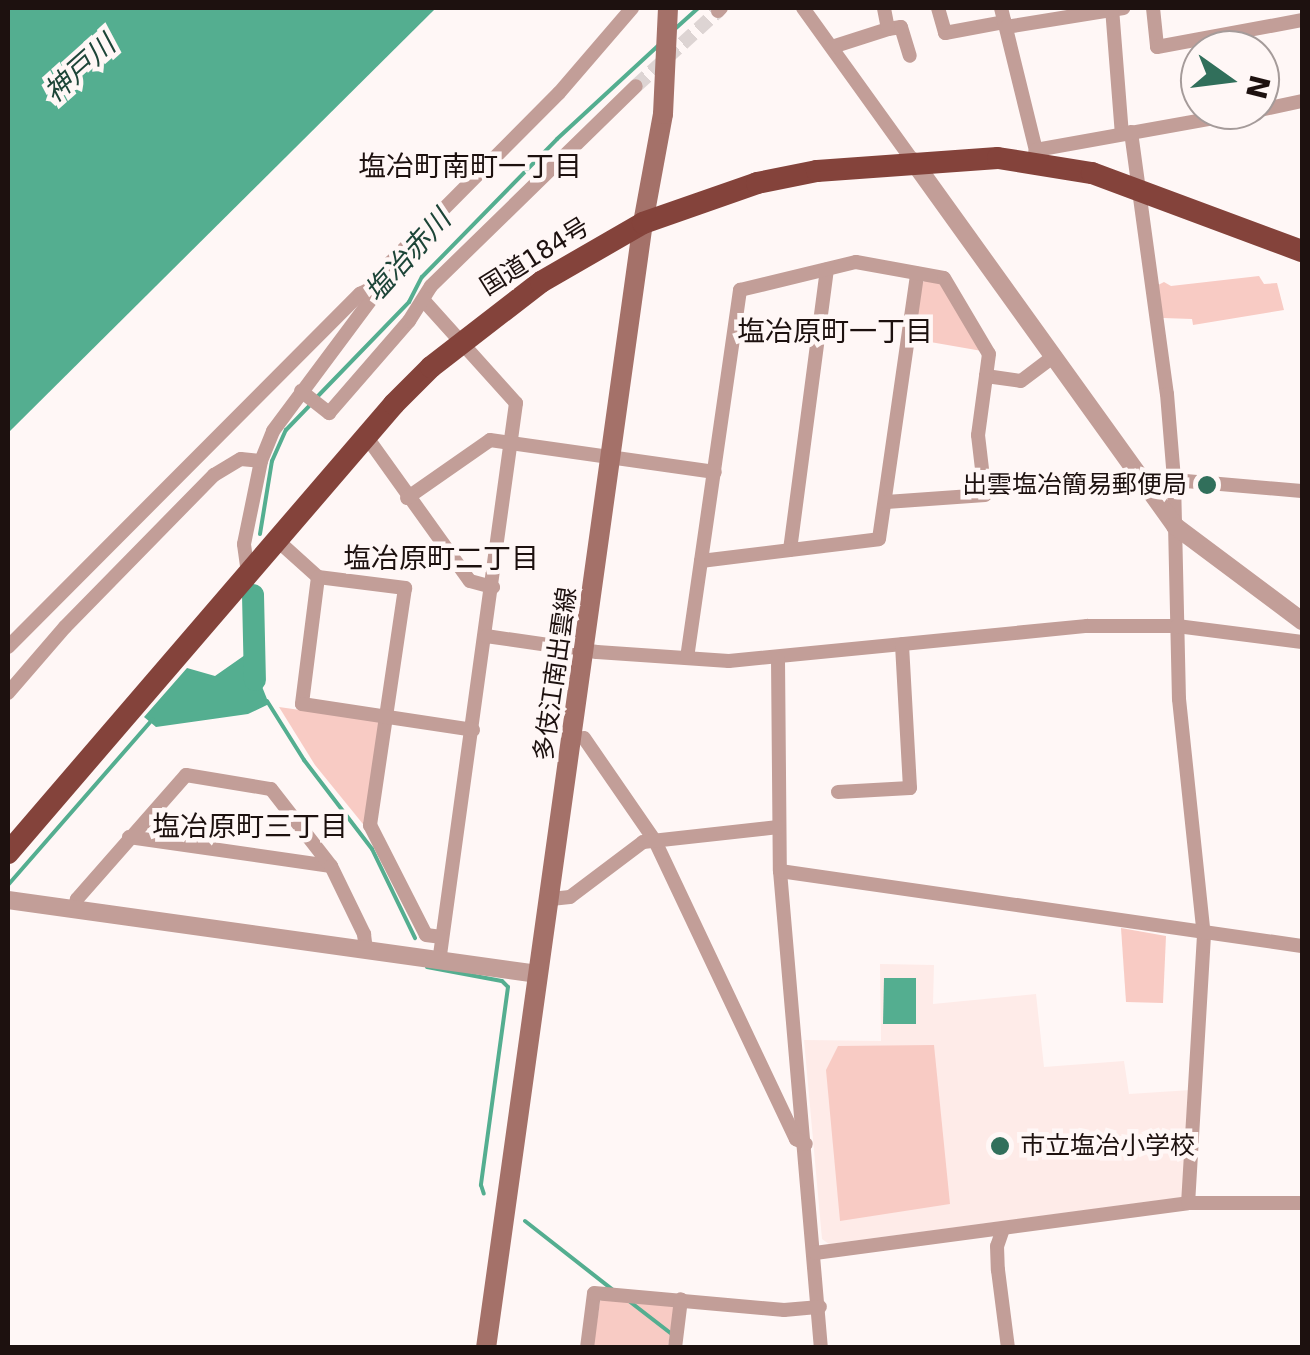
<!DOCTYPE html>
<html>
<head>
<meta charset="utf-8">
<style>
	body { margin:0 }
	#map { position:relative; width:1310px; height:1355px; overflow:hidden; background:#fff7f6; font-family:"DejaVu Sans","Noto Sans JP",sans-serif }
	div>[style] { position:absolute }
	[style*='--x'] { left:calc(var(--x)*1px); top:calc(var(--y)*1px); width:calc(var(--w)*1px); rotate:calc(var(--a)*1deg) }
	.built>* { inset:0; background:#feebe8 }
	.green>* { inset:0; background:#f8cbc4 }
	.water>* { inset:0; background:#54ae90 }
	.stream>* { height:4px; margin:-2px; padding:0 2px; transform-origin:2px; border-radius:2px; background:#54ae90 }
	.river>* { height:22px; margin:-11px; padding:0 11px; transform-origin:11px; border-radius:11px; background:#54ae90 }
	.minor-tunnel>* { height:14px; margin-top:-7px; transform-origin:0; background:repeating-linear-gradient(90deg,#ddd4d3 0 14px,transparent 0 21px) }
	.minor>* { height:14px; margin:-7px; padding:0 7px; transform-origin:7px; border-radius:7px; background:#c29e98 }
	.tertiary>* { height:18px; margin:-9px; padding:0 9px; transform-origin:9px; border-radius:9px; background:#c29e98 }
	.secondary>* { height:20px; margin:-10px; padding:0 10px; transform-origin:10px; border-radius:10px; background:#a47169 }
	.trunk>* { height:22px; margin:-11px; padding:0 11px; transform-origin:11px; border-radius:11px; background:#84433b }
	.dots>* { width:28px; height:28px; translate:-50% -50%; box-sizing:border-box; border:5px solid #fff7f6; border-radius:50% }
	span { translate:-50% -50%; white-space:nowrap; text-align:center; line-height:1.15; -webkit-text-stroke:9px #fff7f6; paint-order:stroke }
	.street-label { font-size:25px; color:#1d110f }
	.poi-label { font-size:25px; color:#1d110f }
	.right { translate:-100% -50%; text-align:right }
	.left { translate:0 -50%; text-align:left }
	.water-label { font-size:28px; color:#1d4538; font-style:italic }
	.neighbourhood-label { font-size:28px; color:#1d110f }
	.frame { position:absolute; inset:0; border:10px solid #1d110f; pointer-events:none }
	.north { position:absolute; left:1180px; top:30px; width:100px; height:100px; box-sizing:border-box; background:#fff7f6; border:2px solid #a59b9a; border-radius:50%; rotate:104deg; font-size:28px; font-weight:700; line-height:40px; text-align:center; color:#1d110f }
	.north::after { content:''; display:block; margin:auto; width:35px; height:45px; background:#316f5b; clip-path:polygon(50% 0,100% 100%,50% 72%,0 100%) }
</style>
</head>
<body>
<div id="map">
	<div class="built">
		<i style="clip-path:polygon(880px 964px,934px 965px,933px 1004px,1036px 994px,1044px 1067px,1124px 1061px,1129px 1094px,1191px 1090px,1184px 1197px,829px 1244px,822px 1239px,804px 1040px,881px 1041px)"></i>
	</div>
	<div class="green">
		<i style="clip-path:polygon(1259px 276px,1264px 284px,1277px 283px,1284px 310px,1193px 325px,1192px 319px,1163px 318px,1154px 287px,1164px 282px,1171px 286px)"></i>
		<i style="clip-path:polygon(926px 280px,942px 283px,982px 351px,913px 339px,920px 284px)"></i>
		<i style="clip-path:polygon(279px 707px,377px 721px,381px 725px,367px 829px,315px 765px)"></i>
		<i style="clip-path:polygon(1121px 928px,1166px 936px,1163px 1003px,1126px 1002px)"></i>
		<i style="clip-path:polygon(934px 1045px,950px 1204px,840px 1221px,826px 1070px,838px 1046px)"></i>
		<i style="clip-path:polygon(606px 1298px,671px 1304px,674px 1309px,668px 1347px,593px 1348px,600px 1301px)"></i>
	</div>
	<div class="water">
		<i style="clip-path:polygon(8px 8px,436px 8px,8px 433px)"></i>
		<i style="clip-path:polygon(259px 652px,261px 684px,269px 704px,248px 714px,156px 727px,144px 717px,187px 668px,215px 676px,245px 655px)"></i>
		<i style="clip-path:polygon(884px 978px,916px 978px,916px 1024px,883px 1024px)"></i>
	</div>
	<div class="stream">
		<i style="--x:676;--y:28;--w:30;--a:-42"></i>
		<i style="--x:318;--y:396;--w:131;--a:-45.9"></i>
		<i style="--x:409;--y:302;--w:28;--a:-63"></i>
		<i style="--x:422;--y:277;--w:193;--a:-45.6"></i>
		<i style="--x:557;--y:139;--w:139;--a:-42.7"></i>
		<i style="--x:260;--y:534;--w:74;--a:-80.7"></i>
		<i style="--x:272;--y:461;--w:34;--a:-66"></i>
		<i style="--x:286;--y:430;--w:37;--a:-46"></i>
		<i style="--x:267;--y:701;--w:70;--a:57.9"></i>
		<i style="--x:304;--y:760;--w:112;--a:52.6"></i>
		<i style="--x:372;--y:849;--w:99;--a:64.2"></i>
		<i style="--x:8;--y:885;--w:220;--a:-48.9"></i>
		<i style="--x:427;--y:967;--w:76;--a:10.6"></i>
		<i style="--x:502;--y:981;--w:8;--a:45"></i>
		<i style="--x:508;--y:987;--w:200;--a:97.8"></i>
		<i style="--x:481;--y:1185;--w:9;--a:72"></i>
		<i style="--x:525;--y:1221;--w:112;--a:38.1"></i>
		<i style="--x:629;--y:1301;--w:56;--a:37.7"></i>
	</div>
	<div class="river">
		<i style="--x:253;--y:595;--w:85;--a:88.7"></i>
	</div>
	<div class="minor-tunnel">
		<i style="--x:636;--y:86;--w:111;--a:-42.4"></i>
	</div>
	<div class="minor">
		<i style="--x:803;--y:8;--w:188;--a:54.3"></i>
		<i style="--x:938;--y:8;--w:26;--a:74"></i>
		<i style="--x:945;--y:33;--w:61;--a:-10.4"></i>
		<i style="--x:1001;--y:8;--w:146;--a:76.2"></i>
		<i style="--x:1112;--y:8;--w:126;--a:85.5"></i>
		<i style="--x:1153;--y:8;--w:39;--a:84"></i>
		<i style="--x:1157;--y:47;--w:147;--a:-10.5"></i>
		<i style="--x:718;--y:11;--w:4;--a:-45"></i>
		<i style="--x:1006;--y:27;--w:119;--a:-9.2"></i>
		<i style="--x:888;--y:29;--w:13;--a:-9"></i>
		<i style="--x:901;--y:27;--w:30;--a:73"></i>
		<i style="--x:832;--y:47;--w:59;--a:-17.8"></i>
		<i style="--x:888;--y:29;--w:21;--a:-101"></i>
		<i style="--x:1260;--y:110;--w:43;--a:-12.1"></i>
		<i style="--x:1131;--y:132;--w:264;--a:82.2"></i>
		<i style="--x:1167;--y:394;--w:86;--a:85.3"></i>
		<i style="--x:1174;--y:480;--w:219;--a:88.7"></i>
		<i style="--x:1179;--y:699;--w:237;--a:84"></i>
		<i style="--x:1204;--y:935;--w:268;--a:93.4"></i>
		<i style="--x:1033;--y:161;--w:11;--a:-75"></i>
		<i style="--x:1036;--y:150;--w:227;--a:-10.2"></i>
		<i style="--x:425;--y:302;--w:136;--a:48"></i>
		<i style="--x:516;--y:403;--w:564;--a:97.84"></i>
		<i style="--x:986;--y:376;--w:35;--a:8"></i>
		<i style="--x:1021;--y:381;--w:38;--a:-37"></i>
		<i style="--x:301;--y:391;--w:36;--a:38"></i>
		<i style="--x:329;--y:413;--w:122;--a:-49"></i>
		<i style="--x:409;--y:321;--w:41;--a:-57.8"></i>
		<i style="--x:431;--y:286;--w:286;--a:-44.3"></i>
		<i style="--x:366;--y:436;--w:178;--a:54.4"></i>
		<i style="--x:470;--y:581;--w:24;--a:15"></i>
		<i style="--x:1174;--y:480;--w:128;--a:4.9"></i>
		<i style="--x:407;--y:498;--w:101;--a:-34.9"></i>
		<i style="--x:490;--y:440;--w:227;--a:8.1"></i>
		<i style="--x:278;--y:541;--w:54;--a:42"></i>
		<i style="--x:318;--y:577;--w:88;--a:7.2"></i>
		<i style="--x:405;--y:588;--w:240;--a:98.4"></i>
		<i style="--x:370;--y:825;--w:123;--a:63"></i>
		<i style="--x:426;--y:935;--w:16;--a:7"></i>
		<i style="--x:790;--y:550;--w:283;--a:-82.5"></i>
		<i style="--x:701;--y:561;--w:179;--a:-7"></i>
		<i style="--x:879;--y:539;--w:268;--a:-81.8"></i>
		<i style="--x:248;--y:573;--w:29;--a:-98"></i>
		<i style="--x:244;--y:544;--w:85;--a:-78.4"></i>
		<i style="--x:261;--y:461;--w:32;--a:-68"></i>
		<i style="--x:273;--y:431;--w:176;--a:-53.3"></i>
		<i style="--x:378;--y:290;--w:30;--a:-66"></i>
		<i style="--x:390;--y:263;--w:240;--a:-45.2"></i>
		<i style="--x:559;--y:93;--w:112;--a:-49.3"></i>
		<i style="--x:318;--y:577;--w:128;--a:97.2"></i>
		<i style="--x:302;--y:704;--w:173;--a:8.6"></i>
		<i style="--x:486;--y:636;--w:112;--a:8.2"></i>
		<i style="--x:597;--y:652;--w:132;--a:3.9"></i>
		<i style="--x:729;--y:661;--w:360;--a:-5.6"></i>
		<i style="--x:1087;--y:626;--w:90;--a:0"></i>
		<i style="--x:1177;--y:626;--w:126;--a:7.3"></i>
		<i style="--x:8;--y:647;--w:499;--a:-45.1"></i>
		<i style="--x:360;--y:294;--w:22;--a:-27"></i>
		<i style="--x:687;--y:658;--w:372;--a:-81.8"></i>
		<i style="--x:740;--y:290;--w:119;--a:-13.6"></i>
		<i style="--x:856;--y:262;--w:89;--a:10.3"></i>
		<i style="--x:944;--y:278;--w:88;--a:59.4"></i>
		<i style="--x:989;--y:354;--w:82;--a:97.7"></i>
		<i style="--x:978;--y:435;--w:60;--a:83.3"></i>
		<i style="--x:985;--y:495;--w:99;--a:176"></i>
		<i style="--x:778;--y:659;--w:212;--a:89.5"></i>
		<i style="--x:780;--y:871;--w:479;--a:85.1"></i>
		<i style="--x:8;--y:693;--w:87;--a:-49.2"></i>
		<i style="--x:65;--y:627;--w:213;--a:-45.6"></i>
		<i style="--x:214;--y:475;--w:31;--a:-31"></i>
		<i style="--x:241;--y:459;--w:20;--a:6"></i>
		<i style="--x:584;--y:738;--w:125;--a:55.4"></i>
		<i style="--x:655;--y:841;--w:330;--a:64.7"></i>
		<i style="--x:796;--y:1139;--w:11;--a:27"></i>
		<i style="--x:838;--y:792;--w:72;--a:-3.2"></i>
		<i style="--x:910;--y:788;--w:144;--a:-93.2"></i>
		<i style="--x:129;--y:837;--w:204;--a:8.2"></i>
		<i style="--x:780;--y:871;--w:527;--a:8.18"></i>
		<i style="--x:551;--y:899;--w:19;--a:-6"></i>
		<i style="--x:570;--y:897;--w:91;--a:-37"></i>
		<i style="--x:643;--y:842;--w:136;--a:-6.3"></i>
		<i style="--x:74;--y:910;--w:11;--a:-75"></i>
		<i style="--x:77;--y:899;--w:165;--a:-48.7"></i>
		<i style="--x:186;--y:775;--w:86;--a:9.4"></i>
		<i style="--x:271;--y:789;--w:98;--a:52.1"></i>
		<i style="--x:331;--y:866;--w:76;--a:64.1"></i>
		<i style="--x:364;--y:934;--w:17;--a:83"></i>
		<i style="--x:1003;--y:1229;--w:18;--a:109"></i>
		<i style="--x:997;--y:1246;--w:24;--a:88"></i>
		<i style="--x:998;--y:1270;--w:79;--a:82.7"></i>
		<i style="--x:815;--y:1253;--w:376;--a:-7.6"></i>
		<i style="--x:1188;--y:1203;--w:114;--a:0"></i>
		<i style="--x:587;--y:1348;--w:55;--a:-82.7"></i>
		<i style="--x:594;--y:1293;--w:191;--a:5.1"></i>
		<i style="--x:784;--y:1310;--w:36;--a:-5"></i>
		<i style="--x:675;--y:1348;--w:49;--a:-83"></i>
	</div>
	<div class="tertiary">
		<i style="--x:913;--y:161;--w:449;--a:54.3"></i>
		<i style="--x:1175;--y:526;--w:159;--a:36.8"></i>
		<i style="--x:8;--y:900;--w:535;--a:7.95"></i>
	</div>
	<div class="secondary">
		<i style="--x:486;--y:1348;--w:1136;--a:-82.06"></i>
		<i style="--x:643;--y:223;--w:111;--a:-79.6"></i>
		<i style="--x:663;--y:114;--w:106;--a:-87.3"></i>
	</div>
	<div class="trunk">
		<i style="--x:8;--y:853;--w:592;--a:-49.31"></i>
		<i style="--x:394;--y:404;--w:52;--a:-45"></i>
		<i style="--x:431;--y:367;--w:139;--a:-37.7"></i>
		<i style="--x:541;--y:282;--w:118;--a:-30"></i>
		<i style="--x:643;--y:223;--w:121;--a:-19.3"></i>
		<i style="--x:757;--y:183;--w:61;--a:-11.3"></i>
		<i style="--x:817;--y:171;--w:181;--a:-4.1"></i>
		<i style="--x:998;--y:158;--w:95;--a:9.1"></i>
		<i style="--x:1092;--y:173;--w:224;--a:20.4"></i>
	</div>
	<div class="dots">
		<i style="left:1207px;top:485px;background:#316f5b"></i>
		<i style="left:1000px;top:1146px;background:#316f5b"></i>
	</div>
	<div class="street-label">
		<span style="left:535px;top:257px;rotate:-32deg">国道184号</span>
		<span style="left:556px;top:674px;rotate:-82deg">多伎江南出雲線</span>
	</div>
	<div class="poi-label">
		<span class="right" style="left:1187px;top:485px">出雲塩冶簡易郵便局</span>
		<span class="left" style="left:1020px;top:1146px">市立塩冶小学校</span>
	</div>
	<div class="water-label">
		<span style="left:80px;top:69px;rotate:-42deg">神戸川</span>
		<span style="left:408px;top:256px;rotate:-48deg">塩冶赤川</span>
	</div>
	<div class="neighbourhood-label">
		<span style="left:470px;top:167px">塩冶町南町一丁目</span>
		<span style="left:835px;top:332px">塩冶原町一丁目</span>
		<span style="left:441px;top:559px">塩冶原町二丁目</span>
		<span style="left:250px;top:827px">塩冶原町三丁目</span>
	</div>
	<div class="frame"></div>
	<div class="north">N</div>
</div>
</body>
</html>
